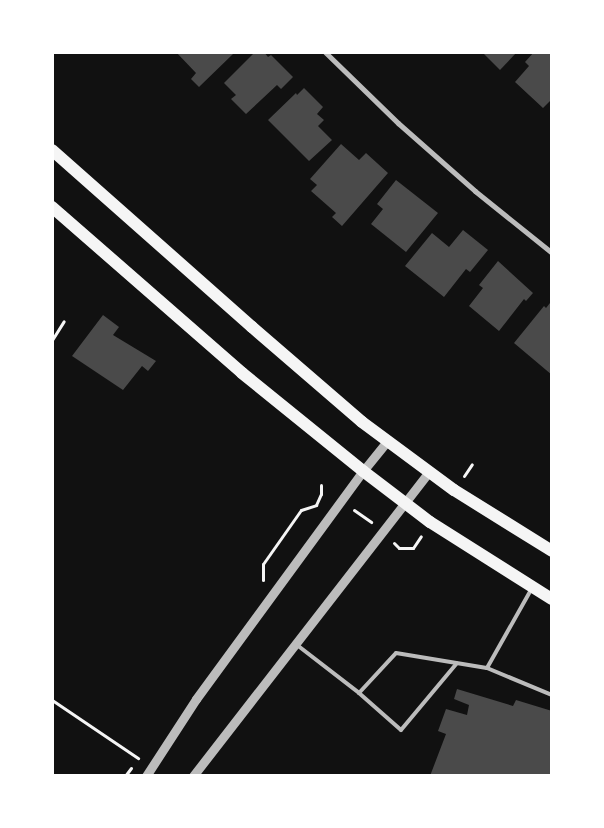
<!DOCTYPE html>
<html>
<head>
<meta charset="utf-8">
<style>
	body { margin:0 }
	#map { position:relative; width:604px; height:828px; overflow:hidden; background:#111; font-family:"DM Sans",sans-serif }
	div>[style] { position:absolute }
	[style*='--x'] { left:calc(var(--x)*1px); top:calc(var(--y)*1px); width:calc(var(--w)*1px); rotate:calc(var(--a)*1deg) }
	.building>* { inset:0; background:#4a4a4a }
	.path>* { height:3px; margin:-1.5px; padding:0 1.5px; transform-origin:1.5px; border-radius:1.5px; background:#f5f5f5 }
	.service>* { height:4px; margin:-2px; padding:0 2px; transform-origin:2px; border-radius:2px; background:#bcbcbc }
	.minor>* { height:5px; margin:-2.5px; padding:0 2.5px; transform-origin:2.5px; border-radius:2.5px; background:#bcbcbc }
	.tertiary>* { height:9px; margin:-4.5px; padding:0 4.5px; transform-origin:4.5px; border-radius:4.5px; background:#bcbcbc }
	.primary>* { height:12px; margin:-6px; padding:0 6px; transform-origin:6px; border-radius:6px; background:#f5f5f5 }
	span { translate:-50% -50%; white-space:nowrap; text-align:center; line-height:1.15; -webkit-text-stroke:4px #fff; paint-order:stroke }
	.frame { position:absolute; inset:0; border:54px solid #fff; pointer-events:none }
</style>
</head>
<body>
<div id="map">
	<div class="building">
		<i style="clip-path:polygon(176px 52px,232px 52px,233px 54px,199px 87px,191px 79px,196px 73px)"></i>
		<i style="clip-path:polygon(255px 52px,264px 52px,268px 57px,271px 55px,293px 77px,281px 89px,277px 85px,246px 114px,231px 99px,236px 95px,224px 83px)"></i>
		<i style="clip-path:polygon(482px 52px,517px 52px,500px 70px)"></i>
		<i style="clip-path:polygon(534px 52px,552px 52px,552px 99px,543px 108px,515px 82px,529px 66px,525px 62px)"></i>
		<i style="clip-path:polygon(304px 88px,323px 107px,317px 114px,324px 120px,318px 126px,332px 140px,309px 161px,268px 120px,296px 93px,297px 95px)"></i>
		<i style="clip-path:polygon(341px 144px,359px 160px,366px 153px,388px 173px,342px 226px,332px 217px,336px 213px,311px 191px,317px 185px,310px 179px)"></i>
		<i style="clip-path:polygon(396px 180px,438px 213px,406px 252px,371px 224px,383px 209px,377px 204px)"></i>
		<i style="clip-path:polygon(463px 230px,488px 250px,470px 272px,466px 269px,444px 297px,405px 266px,432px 233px,449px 247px)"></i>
		<i style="clip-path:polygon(498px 261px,533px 293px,526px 301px,524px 299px,499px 331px,469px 306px,483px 288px,479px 285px)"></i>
		<i style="clip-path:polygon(550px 303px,552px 305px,552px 375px,514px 343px,544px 306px,546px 308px)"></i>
		<i style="clip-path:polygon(103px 315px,119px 327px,113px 335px,156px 361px,148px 371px,142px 366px,123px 390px,72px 356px)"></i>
		<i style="clip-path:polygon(457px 689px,513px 706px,516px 700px,552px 711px,552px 776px,430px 776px,446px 734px,438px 731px,446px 709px,467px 715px,469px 705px,454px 699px)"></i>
	</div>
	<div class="path">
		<i style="--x:52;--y:340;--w:22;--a:-58"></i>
		<i style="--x:464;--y:476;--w:14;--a:-56"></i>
		<i style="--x:354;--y:510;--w:21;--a:35"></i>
		<i style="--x:394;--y:543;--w:7;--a:45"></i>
		<i style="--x:399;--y:548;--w:14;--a:0"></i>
		<i style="--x:413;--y:548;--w:14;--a:-56"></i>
		<i style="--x:263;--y:580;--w:16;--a:-90"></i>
		<i style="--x:263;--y:564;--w:66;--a:-54.9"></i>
		<i style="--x:301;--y:510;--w:16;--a:-18"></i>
		<i style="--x:316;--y:505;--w:12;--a:-66"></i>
		<i style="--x:321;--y:494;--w:9;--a:-90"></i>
		<i style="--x:52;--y:700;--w:104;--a:34"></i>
		<i style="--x:125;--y:776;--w:10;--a:-53"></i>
	</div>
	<div class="service">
		<i style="--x:297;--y:645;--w:78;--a:37.7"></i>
		<i style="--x:359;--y:693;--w:54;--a:-47.2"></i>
		<i style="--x:396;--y:653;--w:92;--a:9.4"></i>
		<i style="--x:487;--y:668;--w:90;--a:-60.6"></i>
		<i style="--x:487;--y:668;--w:70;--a:22.6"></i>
		<i style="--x:359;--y:693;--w:56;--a:41.4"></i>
		<i style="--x:401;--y:730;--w:87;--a:-50.1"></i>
	</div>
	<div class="minor">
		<i style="--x:325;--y:52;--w:102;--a:44.2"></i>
		<i style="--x:398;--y:123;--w:103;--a:41.4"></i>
		<i style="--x:475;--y:191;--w:99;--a:38.8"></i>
	</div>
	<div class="tertiary">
		<i style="--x:146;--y:776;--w:92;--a:-57"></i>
		<i style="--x:196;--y:699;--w:283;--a:-53.8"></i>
		<i style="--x:363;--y:471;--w:40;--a:-51"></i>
		<i style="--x:193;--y:776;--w:385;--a:-52.2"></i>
	</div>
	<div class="primary">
		<i style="--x:52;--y:150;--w:267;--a:41.5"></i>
		<i style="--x:252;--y:327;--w:145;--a:40.8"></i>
		<i style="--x:362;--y:422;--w:114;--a:36.5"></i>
		<i style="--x:454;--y:490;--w:115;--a:31.9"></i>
		<i style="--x:52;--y:207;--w:252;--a:41.1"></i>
		<i style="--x:242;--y:373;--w:156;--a:39"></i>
		<i style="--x:363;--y:471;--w:84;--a:37.3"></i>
		<i style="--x:430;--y:522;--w:144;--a:32.3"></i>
	</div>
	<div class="frame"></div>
</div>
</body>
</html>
